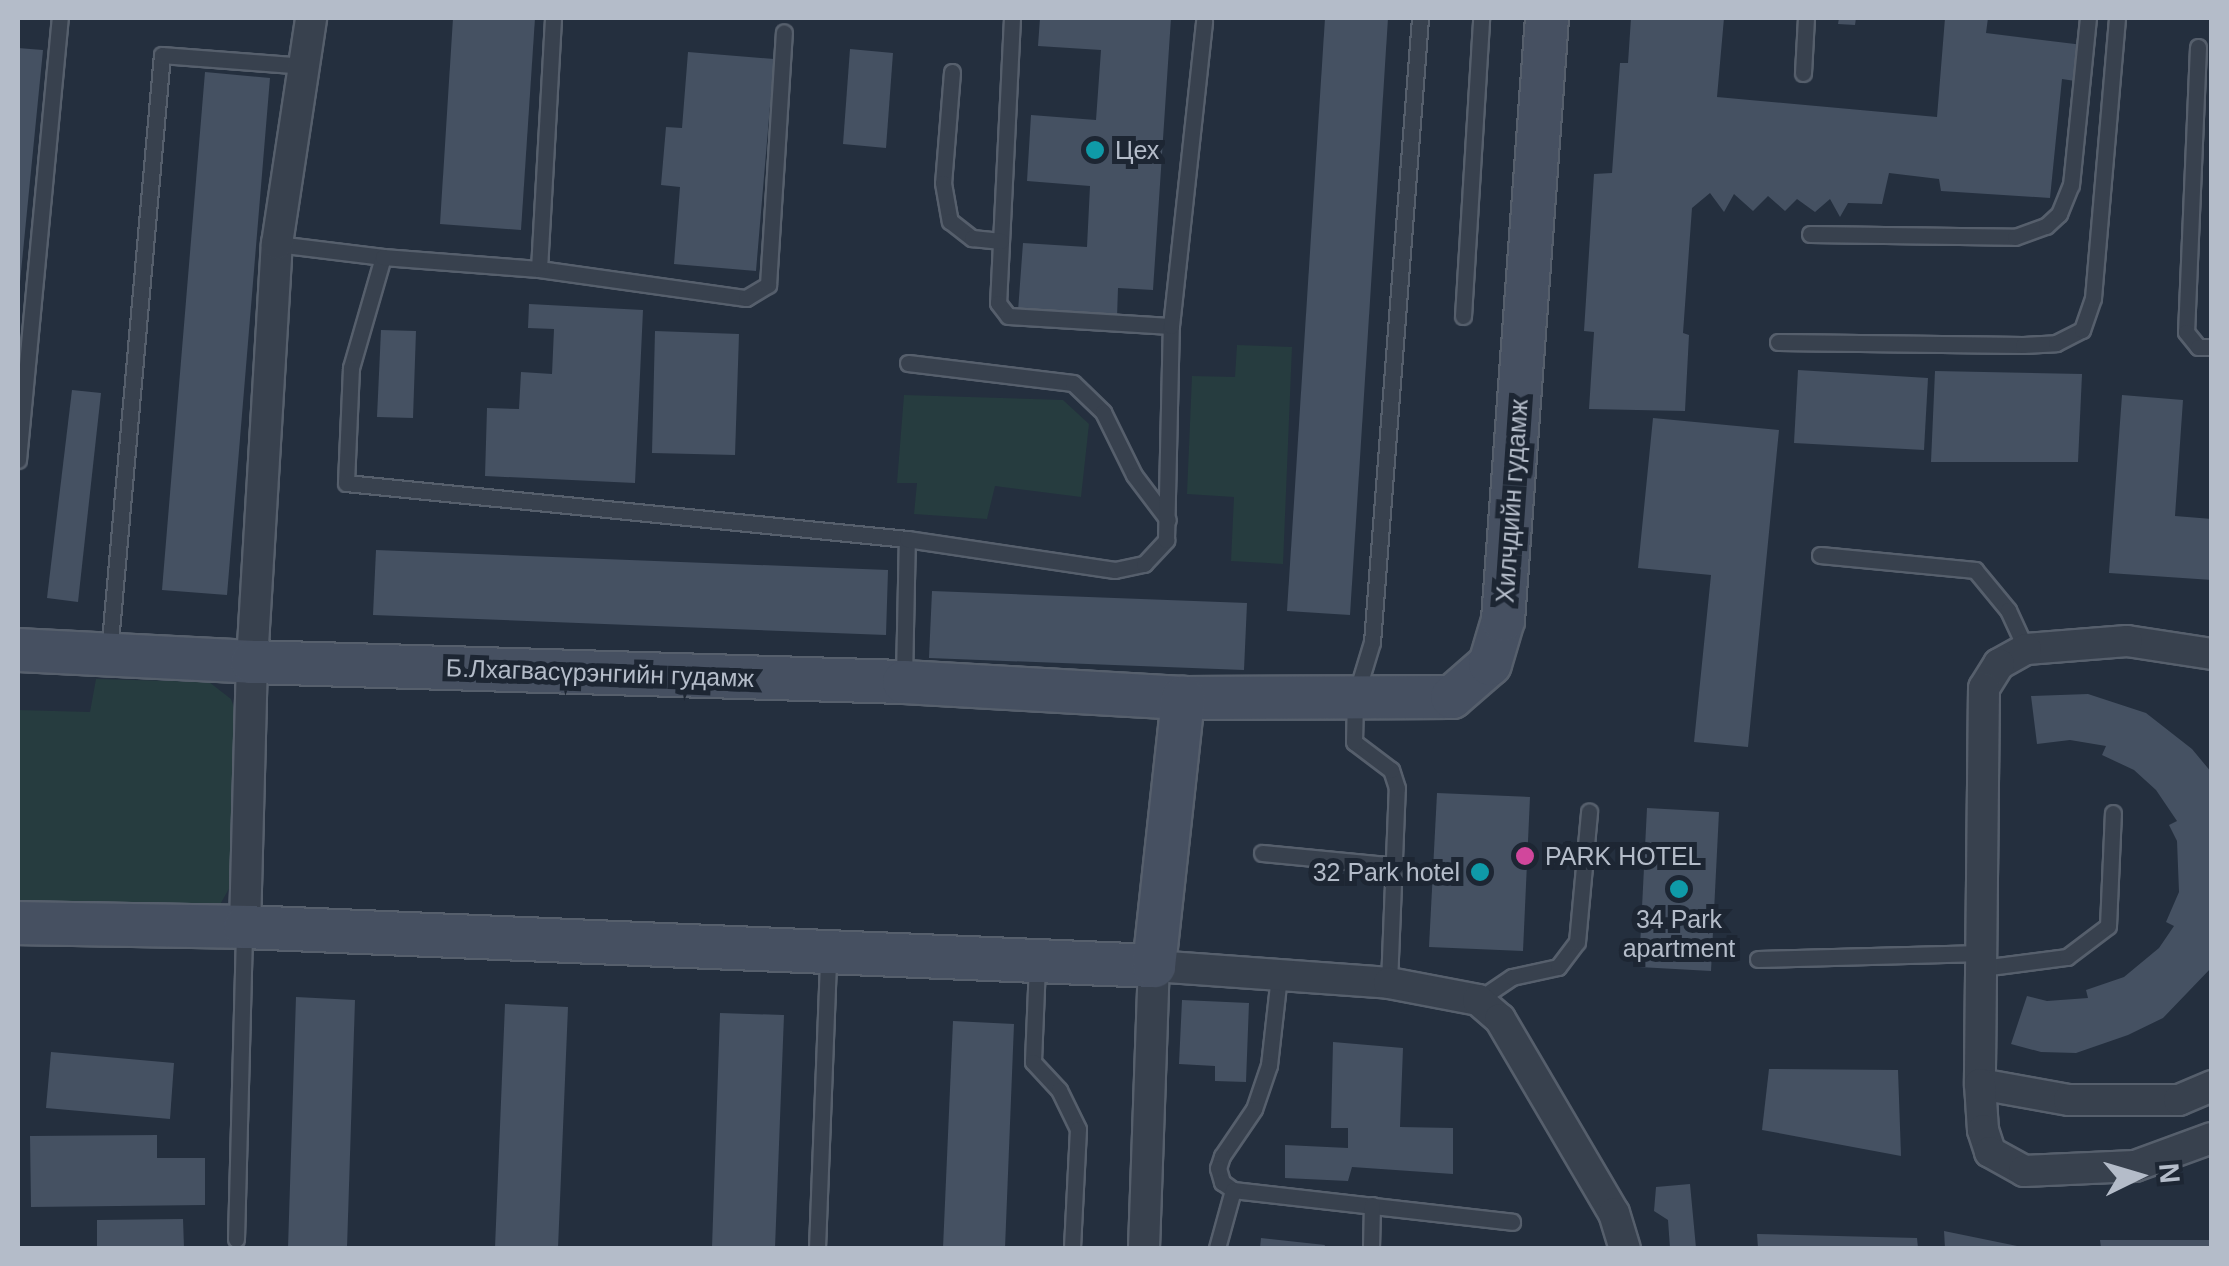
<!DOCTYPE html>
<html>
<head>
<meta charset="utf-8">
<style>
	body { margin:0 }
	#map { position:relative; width:2229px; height:1266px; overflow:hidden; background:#242f3e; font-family:Arial,sans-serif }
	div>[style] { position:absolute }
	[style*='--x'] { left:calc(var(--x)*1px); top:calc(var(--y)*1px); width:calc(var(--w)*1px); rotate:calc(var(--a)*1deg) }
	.green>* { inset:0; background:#263c3f }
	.building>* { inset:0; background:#455162 }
	.roads { filter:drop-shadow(2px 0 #565f6c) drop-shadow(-2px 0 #565f6c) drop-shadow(0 2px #565f6c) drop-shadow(0 -2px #565f6c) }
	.lane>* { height:15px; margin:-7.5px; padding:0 7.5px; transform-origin:7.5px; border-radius:7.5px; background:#38414e }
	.street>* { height:30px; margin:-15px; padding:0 15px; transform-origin:15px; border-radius:15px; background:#38414e }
	.secondary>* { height:42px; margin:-21px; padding:0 21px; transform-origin:21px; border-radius:21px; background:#465061 }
	.dots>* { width:28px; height:28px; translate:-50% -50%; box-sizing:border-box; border:5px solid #1d2633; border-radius:50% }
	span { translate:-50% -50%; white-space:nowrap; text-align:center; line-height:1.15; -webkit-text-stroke:10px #1d2633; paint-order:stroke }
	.poi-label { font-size:25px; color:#b4bcc9 }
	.left { translate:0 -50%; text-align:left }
	.right { translate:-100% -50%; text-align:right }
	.street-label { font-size:25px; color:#b4bcc9 }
	.frame { position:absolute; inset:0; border:20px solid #b4bcc9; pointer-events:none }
	.north { position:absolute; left:2089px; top:1126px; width:100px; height:100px; -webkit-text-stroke:8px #1d2633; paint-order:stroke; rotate:85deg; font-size:28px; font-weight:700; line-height:40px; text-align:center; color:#b4bcc9 }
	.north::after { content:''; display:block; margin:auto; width:35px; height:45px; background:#b4bcc9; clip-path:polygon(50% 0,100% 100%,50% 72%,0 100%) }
</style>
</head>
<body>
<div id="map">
	<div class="green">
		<i style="clip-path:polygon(1237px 345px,1292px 347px,1283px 564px,1231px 561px,1234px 497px,1187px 494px,1192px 376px,1235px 377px)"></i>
		<i style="clip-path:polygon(904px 395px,1063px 400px,1089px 424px,1081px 497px,995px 486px,987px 519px,914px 514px,917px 483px,897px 483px)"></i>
		<i style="clip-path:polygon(96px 679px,209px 682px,231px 699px,237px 716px,231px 885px,217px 910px,18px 908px,18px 710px,90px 712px)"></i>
	</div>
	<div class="building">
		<i style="clip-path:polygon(453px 18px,535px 18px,521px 230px,440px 224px)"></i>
		<i style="clip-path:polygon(1040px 18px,1171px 18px,1153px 290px,1118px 288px,1117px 318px,1018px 311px,1023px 243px,1087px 247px,1090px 186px,1027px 181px,1031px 115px,1096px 120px,1101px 50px,1038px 46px)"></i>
		<i style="clip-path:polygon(1325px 18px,1388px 18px,1350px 615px,1287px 611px)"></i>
		<i style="clip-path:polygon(1631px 18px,1724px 18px,1717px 97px,1937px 117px,1945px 18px,1988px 18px,1986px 33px,2083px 45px,2082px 82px,2062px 79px,2050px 198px,1941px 191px,1939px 179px,1889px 173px,1882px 204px,1848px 203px,1840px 217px,1830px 199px,1815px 212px,1797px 199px,1785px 211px,1768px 196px,1753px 211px,1734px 194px,1724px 212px,1710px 193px,1692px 208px,1683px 333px,1689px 335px,1685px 411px,1589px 409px,1594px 332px,1584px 331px,1594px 174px,1612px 173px,1620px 63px,1628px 63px)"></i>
		<i style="clip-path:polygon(1839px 18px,1856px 18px,1855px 25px,1838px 24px)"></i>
		<i style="clip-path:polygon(18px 48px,43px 50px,20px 282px,18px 282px)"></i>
		<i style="clip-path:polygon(850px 49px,893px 53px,886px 148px,843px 144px)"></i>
		<i style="clip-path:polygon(688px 52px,774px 59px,756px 271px,674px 264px,680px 187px,661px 185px,666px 127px,682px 128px)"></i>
		<i style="clip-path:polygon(205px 72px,270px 78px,227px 595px,162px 590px)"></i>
		<i style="clip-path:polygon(529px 304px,643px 310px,635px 483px,485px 476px,487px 408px,519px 409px,521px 372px,552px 374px,554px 329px,528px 328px)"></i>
		<i style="clip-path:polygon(381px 330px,416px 331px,413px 418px,377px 417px)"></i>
		<i style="clip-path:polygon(655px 331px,739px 334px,735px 455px,652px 453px)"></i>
		<i style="clip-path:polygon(1798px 370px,1928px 378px,1924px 450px,1794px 443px)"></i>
		<i style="clip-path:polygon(1935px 371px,2082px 374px,2078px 462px,1931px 462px)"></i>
		<i style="clip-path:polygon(72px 390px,101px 393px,78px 602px,47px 598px)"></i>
		<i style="clip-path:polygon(2122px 395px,2183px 400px,2175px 516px,2212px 519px,2212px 580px,2109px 573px)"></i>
		<i style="clip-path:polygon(1653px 418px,1779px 430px,1748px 747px,1694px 742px,1711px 575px,1638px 568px)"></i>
		<i style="clip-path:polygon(376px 550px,888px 570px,886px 635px,373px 615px)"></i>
		<i style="clip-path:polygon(932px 591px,1247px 603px,1244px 670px,929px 658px)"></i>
		<i style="clip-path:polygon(2088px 694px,2146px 713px,2192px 749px,2212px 773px,2212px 967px,2163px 1018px,2128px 1035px,2076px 1053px,2041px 1052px,2011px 1044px,2027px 996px,2047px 1001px,2088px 998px,2086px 990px,2124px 977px,2159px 948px,2174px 926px,2166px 922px,2179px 892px,2177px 841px,2169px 825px,2177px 821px,2156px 790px,2134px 770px,2102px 755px,2106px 746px,2070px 740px,2037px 744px,2031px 696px)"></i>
		<i style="clip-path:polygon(1437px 793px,1530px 797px,1523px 951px,1429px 947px)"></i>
		<i style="clip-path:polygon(1647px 808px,1719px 812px,1711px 971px,1639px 967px)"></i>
		<i style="clip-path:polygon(296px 997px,355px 1000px,347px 1248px,288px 1248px)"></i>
		<i style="clip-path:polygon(1182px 1000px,1249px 1003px,1246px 1082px,1215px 1081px,1215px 1066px,1179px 1064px)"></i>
		<i style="clip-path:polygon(505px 1004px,568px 1007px,558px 1248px,495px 1248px)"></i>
		<i style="clip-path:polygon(720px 1013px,784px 1015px,775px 1248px,712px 1248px)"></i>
		<i style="clip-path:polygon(953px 1021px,1014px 1024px,1005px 1248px,943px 1248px)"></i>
		<i style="clip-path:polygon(1333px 1042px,1403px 1048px,1400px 1127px,1453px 1128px,1453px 1174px,1352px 1167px,1348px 1181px,1285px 1178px,1285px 1145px,1348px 1148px,1348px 1128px,1331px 1128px)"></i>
		<i style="clip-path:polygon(51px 1052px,174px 1063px,170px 1119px,46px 1108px)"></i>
		<i style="clip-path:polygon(1769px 1069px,1898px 1070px,1901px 1156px,1762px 1130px)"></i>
		<i style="clip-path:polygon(157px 1135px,157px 1158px,205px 1158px,205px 1205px,31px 1207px,30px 1136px)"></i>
		<i style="clip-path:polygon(1690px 1184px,1696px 1248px,1670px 1248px,1668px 1220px,1654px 1211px,1656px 1187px)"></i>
		<i style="clip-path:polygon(183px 1219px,184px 1248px,97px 1248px,97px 1220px)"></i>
		<i style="clip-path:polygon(1944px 1231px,2022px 1247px,2021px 1248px,1945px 1248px)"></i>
		<i style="clip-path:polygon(1757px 1234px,1917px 1238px,1918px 1248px,1758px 1248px)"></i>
		<i style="clip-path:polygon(1261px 1238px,1325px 1245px,1324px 1248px,1260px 1248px)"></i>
		<i style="clip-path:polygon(2100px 1240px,2212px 1240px,2212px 1248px,2101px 1248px)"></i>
	</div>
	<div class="roads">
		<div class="lane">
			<i style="--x:1012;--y:18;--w:285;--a:92.8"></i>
			<i style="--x:998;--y:303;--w:16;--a:52"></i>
			<i style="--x:1008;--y:316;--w:163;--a:3.5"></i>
			<i style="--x:2198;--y:47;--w:285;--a:92.4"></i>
			<i style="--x:2186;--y:332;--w:19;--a:51"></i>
			<i style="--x:2198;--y:347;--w:14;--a:0"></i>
			<i style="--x:952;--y:72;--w:111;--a:94.6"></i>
			<i style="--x:943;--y:183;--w:39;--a:80"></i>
			<i style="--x:950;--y:221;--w:28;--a:38"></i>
			<i style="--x:972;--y:238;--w:29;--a:6"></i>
			<i style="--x:1803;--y:73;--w:55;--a:-86.9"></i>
			<i style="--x:1810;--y:234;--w:205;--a:0.8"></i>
			<i style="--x:2015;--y:237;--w:33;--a:-20"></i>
			<i style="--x:2046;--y:226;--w:18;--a:-43"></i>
			<i style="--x:2059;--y:214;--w:31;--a:-68"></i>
			<i style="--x:2071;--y:185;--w:168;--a:-84.2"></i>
			<i style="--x:277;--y:244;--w:107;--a:7"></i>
			<i style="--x:383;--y:257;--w:116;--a:106.1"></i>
			<i style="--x:351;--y:368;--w:115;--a:92.5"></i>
			<i style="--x:346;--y:483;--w:564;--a:5.7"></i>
			<i style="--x:383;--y:257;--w:156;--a:4.4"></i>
			<i style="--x:539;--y:269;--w:209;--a:8"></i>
			<i style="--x:746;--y:298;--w:26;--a:-31"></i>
			<i style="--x:768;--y:285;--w:253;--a:-86.4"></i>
			<i style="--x:539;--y:269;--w:251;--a:-86.8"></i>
			<i style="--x:1463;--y:316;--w:299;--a:-86.5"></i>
			<i style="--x:1778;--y:342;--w:245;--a:0.7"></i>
			<i style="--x:2023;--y:345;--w:33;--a:-3"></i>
			<i style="--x:2056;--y:343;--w:29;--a:-27"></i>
			<i style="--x:2082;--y:330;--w:34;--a:-71"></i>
			<i style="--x:2093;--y:298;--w:281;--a:-85.1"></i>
			<i style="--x:908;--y:363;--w:166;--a:6.9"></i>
			<i style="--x:1073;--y:383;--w:42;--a:44"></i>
			<i style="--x:1103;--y:412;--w:70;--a:63.8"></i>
			<i style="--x:1134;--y:475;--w:56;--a:52.9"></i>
			<i style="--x:18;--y:460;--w:444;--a:-84.6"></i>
			<i style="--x:1820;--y:555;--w:156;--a:5.5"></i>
			<i style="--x:1975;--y:570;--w:52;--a:50.5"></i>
			<i style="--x:2008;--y:610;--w:43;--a:65.2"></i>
			<i style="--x:109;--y:653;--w:600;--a:-84.94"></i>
			<i style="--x:162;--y:55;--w:143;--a:4.4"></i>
			<i style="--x:904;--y:677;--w:138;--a:-88.8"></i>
			<i style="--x:907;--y:539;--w:210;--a:8.5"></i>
			<i style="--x:1115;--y:570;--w:30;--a:-12"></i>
			<i style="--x:1144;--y:564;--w:33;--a:-47"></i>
			<i style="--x:1166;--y:540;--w:214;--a:-88.7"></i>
			<i style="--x:1171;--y:326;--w:307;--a:-83.8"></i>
			<i style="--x:1262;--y:853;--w:136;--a:5.5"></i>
			<i style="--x:1758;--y:959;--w:225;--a:-1.5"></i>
			<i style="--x:1037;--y:965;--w:97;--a:92.4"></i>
			<i style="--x:1033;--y:1062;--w:38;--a:47"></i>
			<i style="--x:1059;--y:1090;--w:43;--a:64"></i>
			<i style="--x:1078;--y:1129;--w:119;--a:92.9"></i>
			<i style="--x:1982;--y:968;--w:86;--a:-7.4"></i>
			<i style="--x:2067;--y:957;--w:51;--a:-37.1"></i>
			<i style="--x:2108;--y:926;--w:113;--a:-87.5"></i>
			<i style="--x:1279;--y:976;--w:90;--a:96.4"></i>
			<i style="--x:1269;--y:1065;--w:46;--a:108.8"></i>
			<i style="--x:1254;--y:1109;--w:57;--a:124.2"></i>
			<i style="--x:1222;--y:1156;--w:13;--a:108"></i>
			<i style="--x:1218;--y:1168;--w:15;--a:74"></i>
			<i style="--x:1222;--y:1182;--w:14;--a:36"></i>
			<i style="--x:1233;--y:1190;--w:281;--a:6.5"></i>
			<i style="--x:1389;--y:983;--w:195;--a:-87.7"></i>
			<i style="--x:1397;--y:788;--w:19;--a:-108"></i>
			<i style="--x:1391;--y:770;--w:46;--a:-142.9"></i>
			<i style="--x:1354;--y:742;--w:44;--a:-88.7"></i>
			<i style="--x:1355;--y:698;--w:59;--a:-73.1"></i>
			<i style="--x:1372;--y:642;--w:626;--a:-85.6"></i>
			<i style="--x:1478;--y:1000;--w:41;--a:-34.1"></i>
			<i style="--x:1512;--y:977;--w:47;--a:-12.3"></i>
			<i style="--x:1558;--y:967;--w:31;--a:-53"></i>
			<i style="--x:1577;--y:942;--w:131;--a:-84.7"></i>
			<i style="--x:236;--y:1239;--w:308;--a:-88.5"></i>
			<i style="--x:817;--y:1248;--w:292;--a:-87.8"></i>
			<i style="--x:1217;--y:1248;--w:60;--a:-74.6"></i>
			<i style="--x:1371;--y:1248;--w:43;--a:-88.7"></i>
		</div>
		<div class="street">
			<i style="--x:2212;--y:654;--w:86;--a:-171.3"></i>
			<i style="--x:2127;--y:641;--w:101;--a:175.5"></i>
			<i style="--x:2026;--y:649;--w:31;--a:151"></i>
			<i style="--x:1999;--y:664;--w:28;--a:122"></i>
			<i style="--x:1984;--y:688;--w:396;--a:90.6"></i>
			<i style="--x:1980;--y:1084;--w:90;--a:10.2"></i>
			<i style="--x:2069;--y:1100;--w:110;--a:0"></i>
			<i style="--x:2179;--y:1100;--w:36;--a:-23"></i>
			<i style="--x:245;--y:927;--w:265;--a:-88.5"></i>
			<i style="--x:252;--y:662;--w:419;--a:-86.6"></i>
			<i style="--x:277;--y:244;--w:229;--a:-81.4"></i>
			<i style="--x:1980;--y:1084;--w:46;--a:86.3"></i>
			<i style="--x:1983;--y:1130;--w:23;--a:72"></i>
			<i style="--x:1990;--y:1152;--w:39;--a:29"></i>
			<i style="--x:2024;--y:1171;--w:111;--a:-2.6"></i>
			<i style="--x:2135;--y:1166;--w:82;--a:-20"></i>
			<i style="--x:1144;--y:1248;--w:282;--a:-88"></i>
			<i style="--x:1154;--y:966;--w:236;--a:4.1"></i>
			<i style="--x:1389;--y:983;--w:91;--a:10.8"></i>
			<i style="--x:1478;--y:1000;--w:29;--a:41"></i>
			<i style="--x:1500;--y:1019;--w:225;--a:59.6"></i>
			<i style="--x:1614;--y:1213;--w:37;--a:73"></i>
		</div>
		<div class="secondary">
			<i style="--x:18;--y:650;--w:234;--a:2.9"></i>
			<i style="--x:252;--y:662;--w:652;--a:1.76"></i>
			<i style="--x:904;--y:682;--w:279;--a:3.3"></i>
			<i style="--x:1183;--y:698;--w:269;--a:-0.2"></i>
			<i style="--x:1452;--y:697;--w:50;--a:-41"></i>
			<i style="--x:1490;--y:664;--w:46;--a:-73.5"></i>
			<i style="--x:1503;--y:620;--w:604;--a:-85.82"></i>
			<i style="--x:18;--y:923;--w:227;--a:1"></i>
			<i style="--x:245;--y:927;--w:910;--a:2.46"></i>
			<i style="--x:1154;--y:966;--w:270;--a:-83.8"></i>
		</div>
	</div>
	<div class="dots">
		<i style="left:1095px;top:150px;background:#0f9aa8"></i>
		<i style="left:1525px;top:856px;background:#d1479c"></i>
		<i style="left:1480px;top:872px;background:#0f9aa8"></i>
		<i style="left:1679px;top:889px;background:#0f9aa8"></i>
	</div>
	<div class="poi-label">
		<span class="left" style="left:1115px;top:150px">Цех</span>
		<span class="left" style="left:1545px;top:856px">PARK HOTEL</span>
		<span class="right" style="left:1460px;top:872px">32 Park hotel</span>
		<span style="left:1679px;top:934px">34 Park<br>apartment</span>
	</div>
	<div class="street-label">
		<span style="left:1512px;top:501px;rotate:-86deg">Хилчдийн гудамж</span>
		<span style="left:600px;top:673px;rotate:2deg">Б.Лхагвасүрэнгийн гудамж</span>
	</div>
	<div class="frame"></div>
	<div class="north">N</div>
</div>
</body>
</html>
